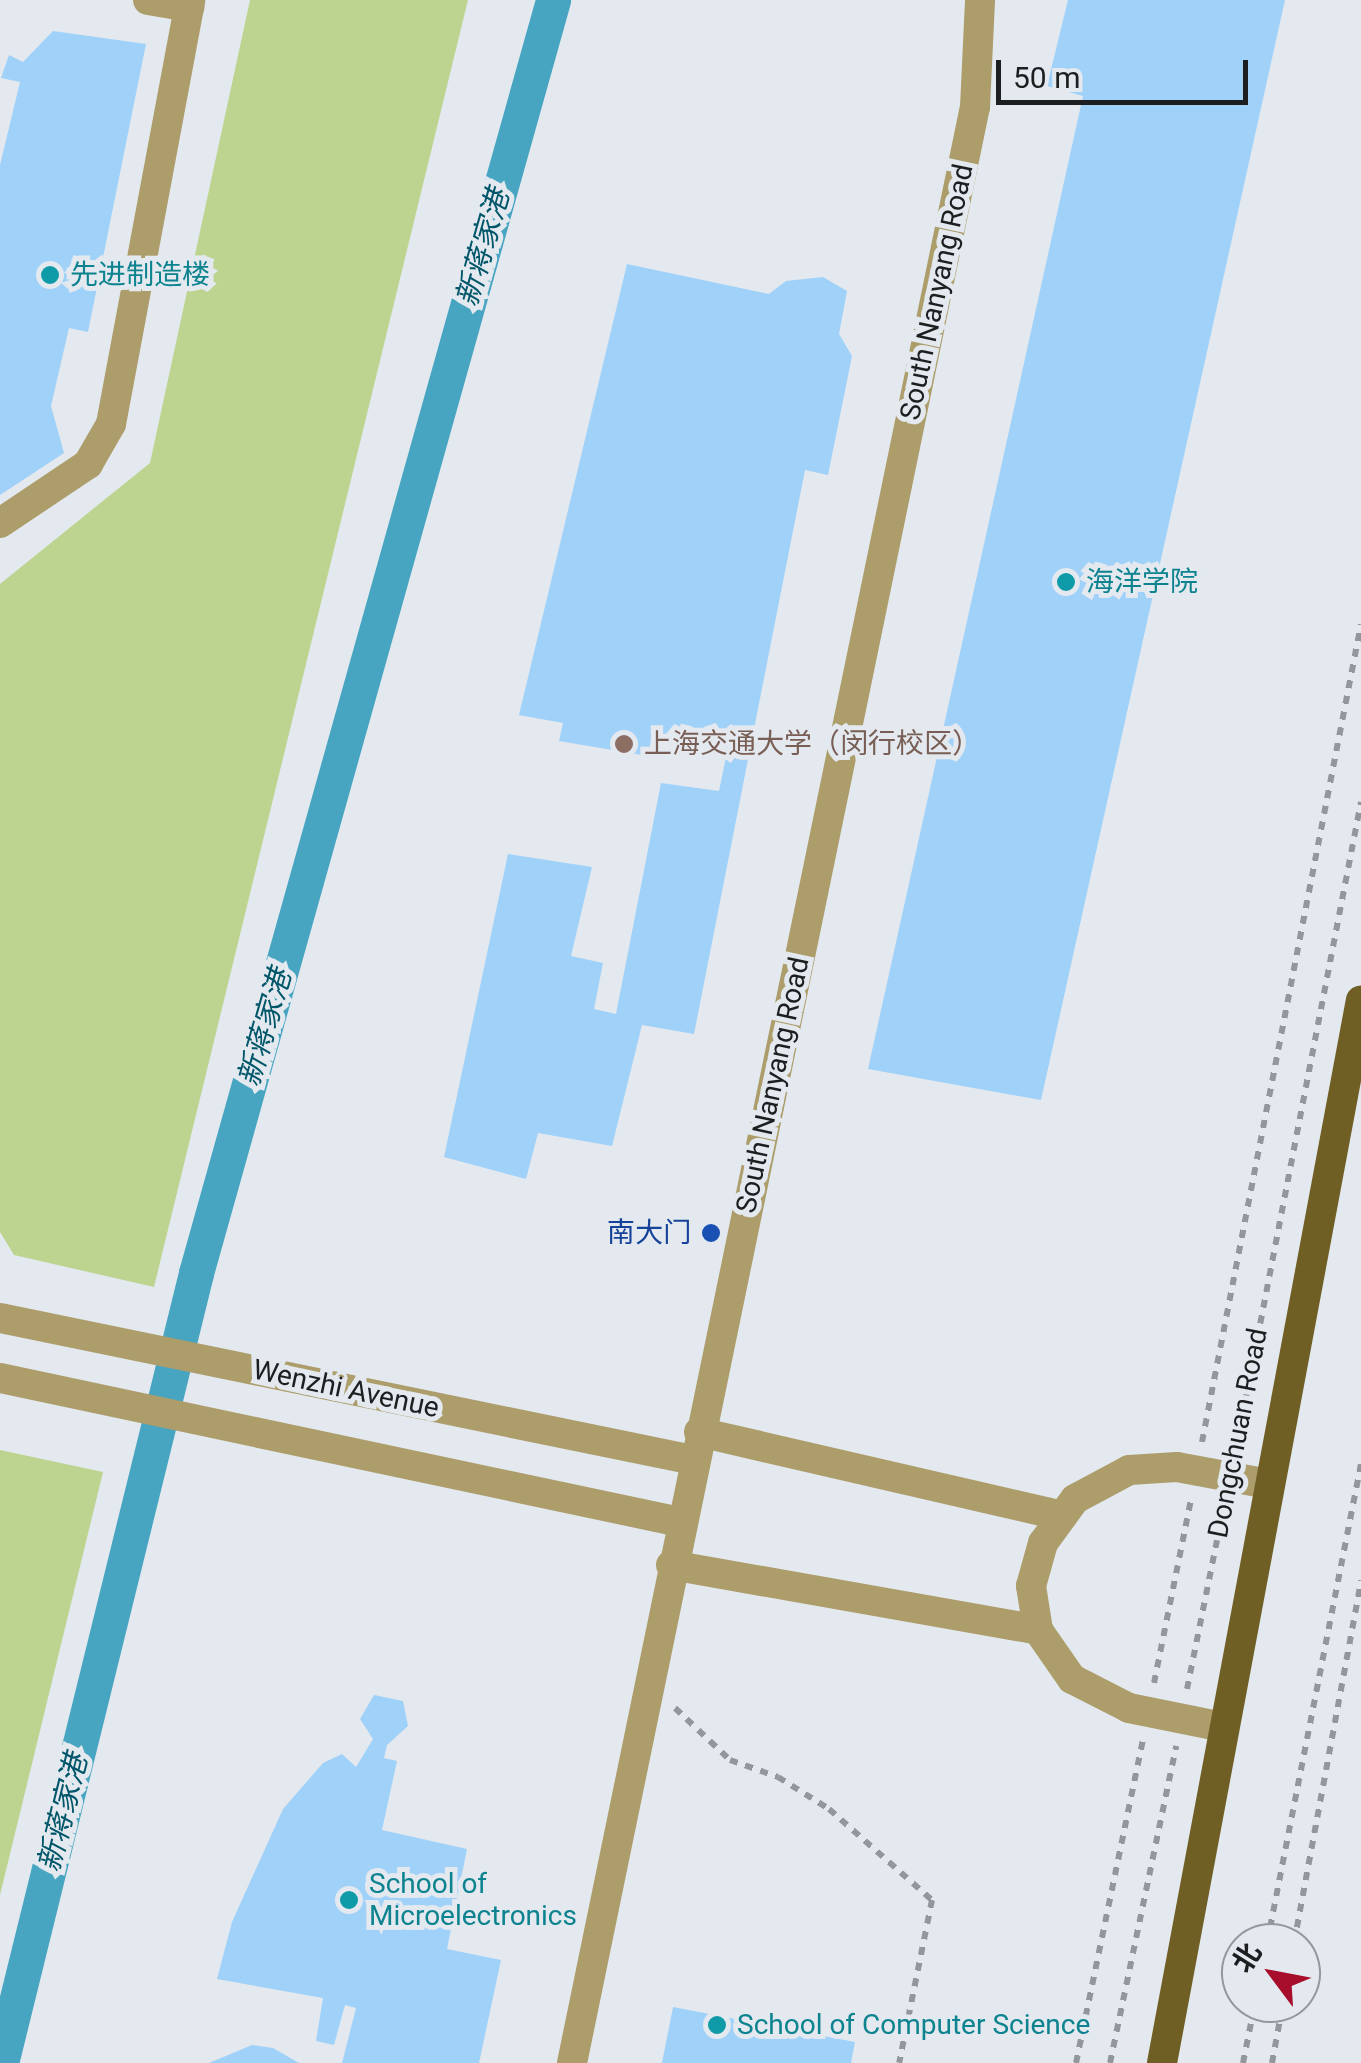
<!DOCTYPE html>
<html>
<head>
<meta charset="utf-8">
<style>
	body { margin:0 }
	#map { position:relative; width:1361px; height:2063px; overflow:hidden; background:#e3e9ef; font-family:Roboto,"Noto Sans SC",sans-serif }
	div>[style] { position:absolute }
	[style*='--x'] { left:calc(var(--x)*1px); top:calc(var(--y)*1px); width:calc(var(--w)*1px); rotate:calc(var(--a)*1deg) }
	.green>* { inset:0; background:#bcd48f }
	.canal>* { height:35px; margin:-17.5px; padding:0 17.5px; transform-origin:17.5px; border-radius:17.5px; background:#48a5c1 }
	.building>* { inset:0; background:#a0d1f9 }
	.path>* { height:6px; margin-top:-3px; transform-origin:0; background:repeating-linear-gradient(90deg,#93979c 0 8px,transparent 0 16px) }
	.minor>* { height:30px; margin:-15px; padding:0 15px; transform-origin:15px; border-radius:15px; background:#ac9d6b }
	.major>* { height:30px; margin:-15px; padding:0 15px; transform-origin:15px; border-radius:15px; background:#6f5f25 }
	.dots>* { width:28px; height:28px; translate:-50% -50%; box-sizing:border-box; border:5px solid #e3e9ef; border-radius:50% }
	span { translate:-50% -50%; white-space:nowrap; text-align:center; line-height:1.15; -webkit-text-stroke:10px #e3e9ef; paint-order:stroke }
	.culture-label { font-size:28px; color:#0d838f }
	.left { translate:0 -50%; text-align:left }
	.street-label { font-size:28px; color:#1c1e20 }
	.education-label { font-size:28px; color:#785e54 }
	.transit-label { font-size:28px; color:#164399 }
	.right { translate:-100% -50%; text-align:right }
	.water-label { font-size:30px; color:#025669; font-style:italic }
	.north { position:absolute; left:1221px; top:1923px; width:100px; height:100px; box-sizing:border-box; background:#e3e9ef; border:2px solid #93989c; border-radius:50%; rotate:302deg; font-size:28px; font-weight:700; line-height:40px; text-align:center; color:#1c1e20 }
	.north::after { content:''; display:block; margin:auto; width:35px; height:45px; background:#a70e2b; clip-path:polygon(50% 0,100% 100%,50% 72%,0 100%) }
	.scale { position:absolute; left:996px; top:60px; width:252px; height:45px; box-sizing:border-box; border:5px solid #1c1e20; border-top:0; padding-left:12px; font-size:30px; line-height:35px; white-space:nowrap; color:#1c1e20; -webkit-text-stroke:8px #e3e9ef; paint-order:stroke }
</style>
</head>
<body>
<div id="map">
	<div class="green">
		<i style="clip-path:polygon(250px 0,468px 0,154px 1287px,14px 1255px,0 1232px,0 584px,150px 463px)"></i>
		<i style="clip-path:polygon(0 1450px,103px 1472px,0 1895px)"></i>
	</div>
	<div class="canal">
		<i style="--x:1;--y:2063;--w:814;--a:-76.13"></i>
		<i style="--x:196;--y:1273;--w:1322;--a:-74.33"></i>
	</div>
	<div class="building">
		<i style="clip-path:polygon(1068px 0,1285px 0,1041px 1100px,868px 1069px,1083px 96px,1047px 86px)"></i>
		<i style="clip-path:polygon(53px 31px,146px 44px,88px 332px,69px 328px,51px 406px,64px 453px,0 495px,0 165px,20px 82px,1px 78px,9px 55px,23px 62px)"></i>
		<i style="clip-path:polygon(627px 264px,769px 294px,786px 281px,823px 277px,847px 291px,839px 334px,852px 356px,828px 475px,805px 470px,694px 1034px,642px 1025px,612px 1146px,538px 1133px,526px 1179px,444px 1157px,508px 854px,592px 867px,571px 956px,603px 963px,594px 1009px,616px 1014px,661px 783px,719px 791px,727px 752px,651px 740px,648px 756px,559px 741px,563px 723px,519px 715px)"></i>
		<i style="clip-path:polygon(374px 1695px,403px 1701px,408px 1726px,387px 1745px,384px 1758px,397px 1761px,382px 1830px,467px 1849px,447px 1949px,501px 1960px,479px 2063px,342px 2063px,356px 2008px,345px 2005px,334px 2045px,316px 2041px,323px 1998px,217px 1979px,232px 1922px,283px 1809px,323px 1763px,342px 1754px,356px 1767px,373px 1739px,360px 1719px)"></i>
		<i style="clip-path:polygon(673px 2007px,855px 2042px,851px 2063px,662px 2063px)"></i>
		<i style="clip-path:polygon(252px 2045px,273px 2048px,299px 2063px,209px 2063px)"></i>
	</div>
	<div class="path">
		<i style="--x:1202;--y:1442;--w:833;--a:-79"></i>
		<i style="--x:1236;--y:1449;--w:659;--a:-79.07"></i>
		<i style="--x:1154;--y:1683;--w:188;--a:-78.6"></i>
		<i style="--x:1187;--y:1689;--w:188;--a:-78.6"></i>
		<i style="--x:675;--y:1708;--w:76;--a:43.4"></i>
		<i style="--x:730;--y:1760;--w:51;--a:19.5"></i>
		<i style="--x:778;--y:1777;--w:60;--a:32.1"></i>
		<i style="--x:829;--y:1809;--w:137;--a:41.5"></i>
		<i style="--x:932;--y:1900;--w:166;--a:101.4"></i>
		<i style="--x:1267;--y:1943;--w:489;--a:-78.9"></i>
		<i style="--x:1294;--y:1943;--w:369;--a:-79.5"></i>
		<i style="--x:1076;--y:2063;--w:331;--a:-78.3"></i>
		<i style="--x:1110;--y:2063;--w:324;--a:-78.2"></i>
		<i style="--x:1243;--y:2063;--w:61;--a:-78.7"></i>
		<i style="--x:1272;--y:2063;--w:61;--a:-79.6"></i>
	</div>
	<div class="minor">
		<i style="--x:148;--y:0;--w:42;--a:9.7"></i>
		<i style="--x:0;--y:523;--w:106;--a:-33.8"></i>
		<i style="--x:88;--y:464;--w:46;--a:-60.1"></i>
		<i style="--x:111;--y:424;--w:431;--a:-79.4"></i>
		<i style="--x:0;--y:1318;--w:707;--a:11.58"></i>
		<i style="--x:0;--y:1378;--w:695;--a:11.96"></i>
		<i style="--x:699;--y:1432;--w:373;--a:13"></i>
		<i style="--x:671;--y:1565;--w:373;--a:10"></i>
		<i style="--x:1223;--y:1727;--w:96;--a:-168.6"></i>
		<i style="--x:1129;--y:1708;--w:64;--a:-153"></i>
		<i style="--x:1072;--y:1679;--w:60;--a:-124.8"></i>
		<i style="--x:1038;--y:1630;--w:45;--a:-99"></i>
		<i style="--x:1031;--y:1586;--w:45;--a:-74.4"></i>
		<i style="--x:1043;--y:1543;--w:54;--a:-54"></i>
		<i style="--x:1075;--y:1499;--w:61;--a:-28.2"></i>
		<i style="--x:1129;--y:1470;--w:48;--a:-3.6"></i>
		<i style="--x:1177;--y:1467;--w:94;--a:10.5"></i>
		<i style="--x:572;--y:2063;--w:1997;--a:-78.36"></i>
		<i style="--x:975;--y:107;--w:107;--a:-87.3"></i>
	</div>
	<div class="major">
		<i style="--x:1162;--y:2063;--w:1081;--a:-79.4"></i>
	</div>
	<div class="dots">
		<i style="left:50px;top:275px;background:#0f9aa8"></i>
		<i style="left:1066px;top:582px;background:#0f9aa8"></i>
		<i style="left:624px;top:744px;background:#8d6e63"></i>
		<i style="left:711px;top:1233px;background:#1a4fb4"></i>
		<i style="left:349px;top:1900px;background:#0f9aa8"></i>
		<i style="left:717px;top:2025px;background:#0f9aa8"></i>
	</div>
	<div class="culture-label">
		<span class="left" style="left:70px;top:275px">先进制造楼</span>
		<span class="left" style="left:1086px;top:582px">海洋学院</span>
		<span class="left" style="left:369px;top:1900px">School of<br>Microelectronics</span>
		<span class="left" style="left:737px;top:2025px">School of Computer Science</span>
	</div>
	<div class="street-label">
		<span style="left:937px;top:292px;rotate:-78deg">South Nanyang Road</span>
		<span style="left:773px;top:1085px;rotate:-78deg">South Nanyang Road</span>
		<span style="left:346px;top:1389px;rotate:12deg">Wenzhi Avenue</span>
		<span style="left:1238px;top:1433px;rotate:-79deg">Dongchuan Road</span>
	</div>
	<div class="education-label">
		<span class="left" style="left:644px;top:744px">上海交通大学（闵行校区）</span>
	</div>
	<div class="transit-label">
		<span class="right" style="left:691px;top:1233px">南大门</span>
	</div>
	<div class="water-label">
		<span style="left:483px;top:248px;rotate:-74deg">新蒋家港</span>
		<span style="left:265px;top:1028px;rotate:-74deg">新蒋家港</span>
		<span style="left:63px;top:1813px;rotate:-76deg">新蒋家港</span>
	</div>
	<div class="north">北</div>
	<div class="scale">50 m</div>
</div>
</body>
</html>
